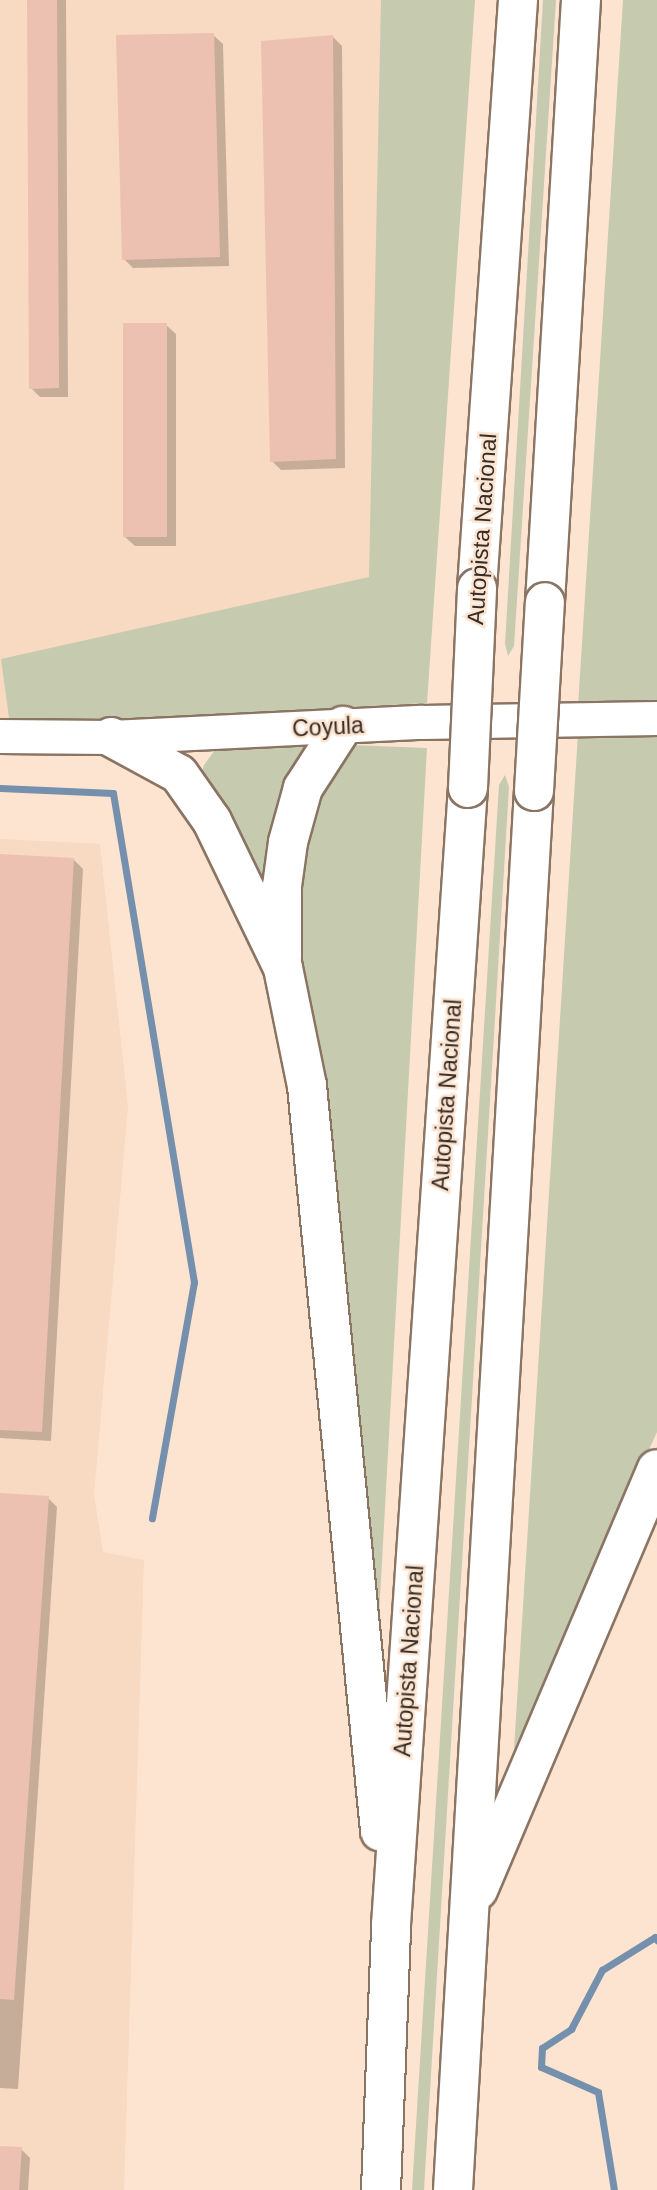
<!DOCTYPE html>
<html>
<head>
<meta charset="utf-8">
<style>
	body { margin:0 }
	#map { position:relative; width:657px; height:2190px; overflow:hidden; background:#fde4d1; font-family:Helvetica,sans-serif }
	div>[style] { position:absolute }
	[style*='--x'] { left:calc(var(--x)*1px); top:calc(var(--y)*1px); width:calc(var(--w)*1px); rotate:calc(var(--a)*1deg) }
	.built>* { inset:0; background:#f8d9c1 }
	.green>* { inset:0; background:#c6caaf }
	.shadow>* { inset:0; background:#0003 }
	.stream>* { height:7px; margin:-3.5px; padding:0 3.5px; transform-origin:3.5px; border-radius:3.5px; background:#7590ad }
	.building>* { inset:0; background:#ecc1b2 }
	.roads { filter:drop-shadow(2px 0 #8a7463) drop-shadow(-2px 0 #8a7463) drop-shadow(0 2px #8a7463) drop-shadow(0 -2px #8a7463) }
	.tertiary>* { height:33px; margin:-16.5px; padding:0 16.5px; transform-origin:16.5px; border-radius:16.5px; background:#fff }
	.motorway>* { height:38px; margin:-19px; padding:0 19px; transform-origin:19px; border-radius:19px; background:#fff }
	.bridges { filter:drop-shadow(2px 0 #8a7463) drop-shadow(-2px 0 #8a7463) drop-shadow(0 2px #8a7463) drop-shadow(0 -2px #8a7463) }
	.motorway-bridge>* { height:38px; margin:-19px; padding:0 19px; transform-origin:19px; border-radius:19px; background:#fff }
	span { translate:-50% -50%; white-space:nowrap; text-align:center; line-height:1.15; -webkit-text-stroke:5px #fde4d1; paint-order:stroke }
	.street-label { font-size:23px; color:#362d26 }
</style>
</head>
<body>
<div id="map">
	<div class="built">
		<i style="clip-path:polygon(0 0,382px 0,369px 673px,111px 737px,0 736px)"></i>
		<i style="clip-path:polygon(0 839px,100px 844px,128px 1107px,94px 1495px,103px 1552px,144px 1560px,124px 2190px,0 2190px)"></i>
	</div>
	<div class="green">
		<i style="clip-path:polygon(381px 0,475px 0,427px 703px,10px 725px,1px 659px,369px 577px)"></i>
		<i style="clip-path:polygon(543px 0,556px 0,514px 646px,508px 656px,505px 644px)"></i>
		<i style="clip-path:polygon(623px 0,657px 0,657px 708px,578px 706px)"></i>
		<i style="clip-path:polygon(578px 733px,657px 736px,657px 1432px,514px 1749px)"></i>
		<i style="clip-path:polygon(316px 738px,266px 914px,199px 780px,204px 765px,215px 750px)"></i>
		<i style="clip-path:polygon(350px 745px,427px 748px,376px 1670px,296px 965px,296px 887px,307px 823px,332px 767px)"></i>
		<i style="clip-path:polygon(505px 775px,509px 787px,424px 2190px,412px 2190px,499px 785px)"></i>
	</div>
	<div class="shadow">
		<i style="clip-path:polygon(28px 0,66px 0,68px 397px,40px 397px,31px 388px)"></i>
		<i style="clip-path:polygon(213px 35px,223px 44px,229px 266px,133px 268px,124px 259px)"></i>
		<i style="clip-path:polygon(332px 36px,342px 46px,345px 468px,281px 470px,272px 461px)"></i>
		<i style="clip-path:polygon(166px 325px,176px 334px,176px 546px,135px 546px,125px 537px)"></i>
		<i style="clip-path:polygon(0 855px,74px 860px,83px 869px,51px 1441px,0 1438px)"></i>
		<i style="clip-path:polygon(0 1494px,48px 1498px,57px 1507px,18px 2089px,0 2088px)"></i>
		<i style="clip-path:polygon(0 2147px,21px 2149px,30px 2158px,28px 2190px,0 2190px)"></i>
	</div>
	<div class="stream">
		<i style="--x:0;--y:788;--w:113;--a:2.5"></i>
		<i style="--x:113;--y:793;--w:496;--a:80.6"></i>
		<i style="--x:194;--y:1282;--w:240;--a:100.1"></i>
		<i style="--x:614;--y:2190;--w:99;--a:-99.3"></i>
		<i style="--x:598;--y:2092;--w:62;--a:-156.3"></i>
		<i style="--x:541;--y:2067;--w:19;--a:-87"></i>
		<i style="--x:542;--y:2048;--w:35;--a:-33"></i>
		<i style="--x:571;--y:2029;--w:67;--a:-62.3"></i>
		<i style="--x:602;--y:1970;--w:62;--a:-31.9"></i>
		<i style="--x:655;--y:1937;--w:4;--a:56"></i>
	</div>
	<div class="building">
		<i style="clip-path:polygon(27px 0,57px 0,59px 388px,29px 389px)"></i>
		<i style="clip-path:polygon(214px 33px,220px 257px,122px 260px,116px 35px)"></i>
		<i style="clip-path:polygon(333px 35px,336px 459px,270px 462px,261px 41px)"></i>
		<i style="clip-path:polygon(123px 323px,167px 323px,167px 537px,123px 537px)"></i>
		<i style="clip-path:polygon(0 854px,74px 858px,42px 1432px,0 1430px)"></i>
		<i style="clip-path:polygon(0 1493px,49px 1496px,14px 2000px,0 1999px)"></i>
		<i style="clip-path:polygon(0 2146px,22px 2147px,19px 2190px,0 2190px)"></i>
	</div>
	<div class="roads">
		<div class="tertiary">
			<i style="--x:0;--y:736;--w:111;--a:0.5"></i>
			<i style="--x:111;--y:737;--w:311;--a:-2.8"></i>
			<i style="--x:422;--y:722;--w:235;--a:-1"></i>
		</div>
		<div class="motorway">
			<i style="--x:477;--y:588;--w:589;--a:-86.01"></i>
			<i style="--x:545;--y:602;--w:603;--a:-86.58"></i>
			<i style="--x:111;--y:737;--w:77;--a:28.6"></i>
			<i style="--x:179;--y:774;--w:57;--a:54.9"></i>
			<i style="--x:212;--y:821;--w:163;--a:64.2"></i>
			<i style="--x:283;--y:968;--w:120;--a:78.5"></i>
			<i style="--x:307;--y:1086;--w:749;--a:84.4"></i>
			<i style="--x:282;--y:958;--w:72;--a:-90"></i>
			<i style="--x:282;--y:886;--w:44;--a:-82.2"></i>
			<i style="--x:288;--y:842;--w:56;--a:-74.5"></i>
			<i style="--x:303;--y:788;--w:74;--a:-57.2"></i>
			<i style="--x:478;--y:1890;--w:457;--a:-67"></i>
			<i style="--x:381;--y:2190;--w:265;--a:-87.8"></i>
			<i style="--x:391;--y:1925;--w:1140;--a:-86.13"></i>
			<i style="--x:453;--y:2190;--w:1401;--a:-86.69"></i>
		</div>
	</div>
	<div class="bridges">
		<div class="motorway-bridge">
			<i style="--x:468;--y:788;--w:200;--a:-87.4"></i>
			<i style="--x:534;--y:791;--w:189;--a:-86.7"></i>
		</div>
	</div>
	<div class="street-label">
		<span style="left:482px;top:529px;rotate:-86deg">Autopista Nacional</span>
		<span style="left:328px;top:727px;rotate:-3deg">Coyula</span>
		<span style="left:447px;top:1095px;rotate:-86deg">Autopista Nacional</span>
		<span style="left:409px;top:1661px;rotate:-86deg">Autopista Nacional</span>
	</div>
</div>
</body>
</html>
